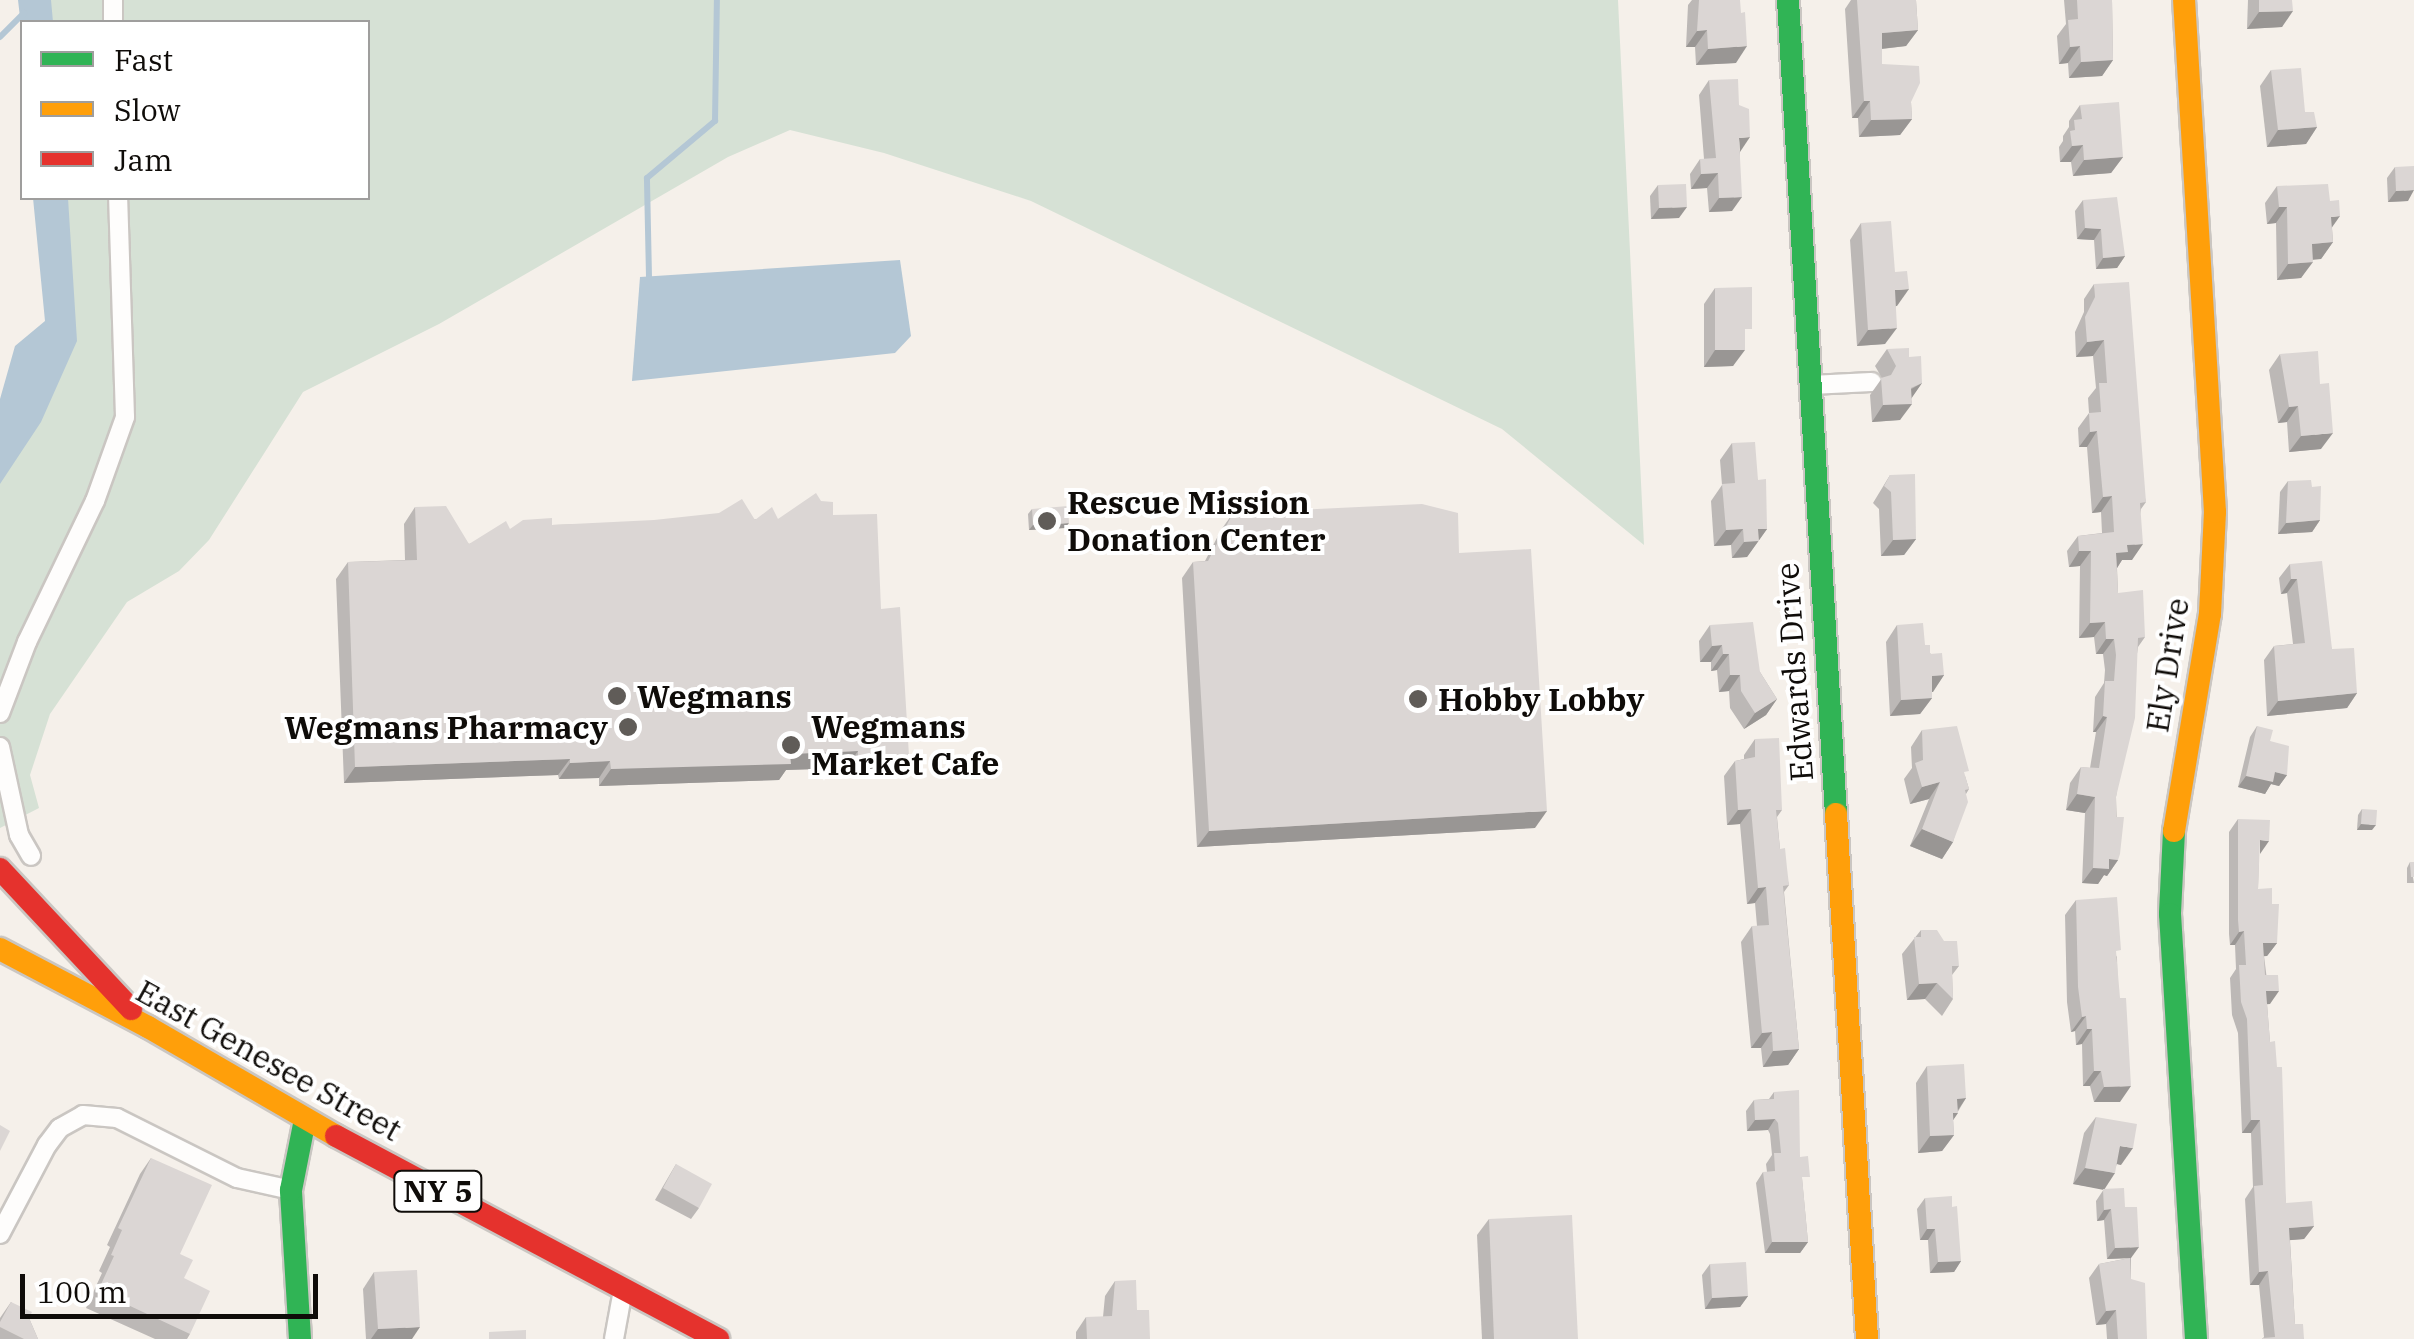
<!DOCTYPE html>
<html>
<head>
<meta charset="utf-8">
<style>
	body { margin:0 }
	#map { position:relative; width:2414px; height:1339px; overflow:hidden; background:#f5f0ea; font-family:"IBM Plex Serif",serif }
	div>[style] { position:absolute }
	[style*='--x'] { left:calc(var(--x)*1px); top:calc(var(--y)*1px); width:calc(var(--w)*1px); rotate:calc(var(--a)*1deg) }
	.green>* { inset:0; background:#d6e1d5 }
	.water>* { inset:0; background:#b4c7d5 }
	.stream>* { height:6px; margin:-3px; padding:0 3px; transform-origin:3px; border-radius:3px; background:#b4c7d5 }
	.roads { filter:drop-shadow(2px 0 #cac6c2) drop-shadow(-2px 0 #cac6c2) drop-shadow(0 2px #cac6c2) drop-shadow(0 -2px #cac6c2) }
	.street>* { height:18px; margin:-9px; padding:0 9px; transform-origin:9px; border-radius:9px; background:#fefdfc }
	.fast>* { height:22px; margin:-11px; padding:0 11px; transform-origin:11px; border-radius:11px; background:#30b455 }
	.slow>* { height:22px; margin:-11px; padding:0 11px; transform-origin:11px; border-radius:11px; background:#ff9f0a }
	.jam>* { height:22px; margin:-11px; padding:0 11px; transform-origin:11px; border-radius:11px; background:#e5322d }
	.wall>* { inset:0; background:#bcb8b6 }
	.shaded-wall>* { inset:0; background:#999694 }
	.building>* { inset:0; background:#dbd6d4 }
	.dots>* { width:28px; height:28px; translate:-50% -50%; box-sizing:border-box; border:5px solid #fff; border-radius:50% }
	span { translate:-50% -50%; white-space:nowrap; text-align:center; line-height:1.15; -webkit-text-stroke:8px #fff; paint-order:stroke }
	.shield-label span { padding:2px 8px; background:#fff; border:2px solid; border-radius:8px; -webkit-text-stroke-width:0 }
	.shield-label { font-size:30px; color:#0f0c09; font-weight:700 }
	.poi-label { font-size:32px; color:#0f0c09; font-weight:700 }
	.left { translate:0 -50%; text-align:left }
	.right { translate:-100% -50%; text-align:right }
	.street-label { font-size:32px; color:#0f0c09 }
	.legend { position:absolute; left:20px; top:20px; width:350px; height:180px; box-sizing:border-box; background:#fff; border:2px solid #9f9e9d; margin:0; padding:12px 18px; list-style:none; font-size:30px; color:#0f0c09 }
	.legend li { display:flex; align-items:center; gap:20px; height:50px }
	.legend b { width:50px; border:2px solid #9f9e9d }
	.scale { position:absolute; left:20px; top:1274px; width:298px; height:45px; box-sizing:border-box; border:5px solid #0f0c09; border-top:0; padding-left:12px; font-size:30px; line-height:35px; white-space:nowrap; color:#0f0c09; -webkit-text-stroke:8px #fff; paint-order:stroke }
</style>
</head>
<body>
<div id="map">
	<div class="green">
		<i style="clip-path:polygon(35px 0,1618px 0,1644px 545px,1502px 429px,1031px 201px,884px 153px,790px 130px,728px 157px,439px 324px,303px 392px,209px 540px,179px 571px,127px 602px,50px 714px,30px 775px,39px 808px,0 828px,0 450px,42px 393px,51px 198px,368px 198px,368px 22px,37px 22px)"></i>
	</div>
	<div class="water">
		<i style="clip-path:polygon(18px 0,51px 0,53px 22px,22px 22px,22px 35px)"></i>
		<i style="clip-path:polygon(33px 198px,68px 198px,77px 341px,41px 422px,0 484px,0 399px,15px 346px,45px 321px)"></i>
		<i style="clip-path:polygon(900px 260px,911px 336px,895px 353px,632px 381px,640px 277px)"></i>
	</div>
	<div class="stream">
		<i style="--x:0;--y:37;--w:34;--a:-45"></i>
		<i style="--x:649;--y:277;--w:99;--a:-91.2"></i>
		<i style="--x:647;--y:178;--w:89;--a:-40"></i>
		<i style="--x:715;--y:121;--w:121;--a:-89.1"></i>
	</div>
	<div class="roads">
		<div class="street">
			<i style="--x:113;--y:22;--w:22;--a:-90"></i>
			<i style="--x:1810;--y:385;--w:62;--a:-2.8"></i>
			<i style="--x:0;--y:713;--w:76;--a:-69.2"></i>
			<i style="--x:27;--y:642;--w:157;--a:-64.3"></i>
			<i style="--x:95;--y:501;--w:89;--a:-70.3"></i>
			<i style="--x:125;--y:417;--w:219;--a:-91.8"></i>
			<i style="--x:0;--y:747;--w:90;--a:77.8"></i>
			<i style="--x:19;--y:835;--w:24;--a:60"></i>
			<i style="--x:0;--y:1234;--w:101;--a:-62.2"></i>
			<i style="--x:47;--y:1145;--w:21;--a:-53"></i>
			<i style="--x:60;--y:1128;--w:26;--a:-29"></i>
			<i style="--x:83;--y:1115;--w:34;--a:5"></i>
			<i style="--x:117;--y:1118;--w:134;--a:26.6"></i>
			<i style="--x:237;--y:1178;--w:55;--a:12.5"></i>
			<i style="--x:614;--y:1339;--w:50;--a:-79.6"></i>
		</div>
		<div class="fast">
			<i style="--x:1788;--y:0;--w:815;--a:86.63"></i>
			<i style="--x:2174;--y:831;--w:83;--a:92.8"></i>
			<i style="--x:2170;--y:914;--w:426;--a:86.5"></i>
			<i style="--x:300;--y:1339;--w:149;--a:-93.5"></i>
			<i style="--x:291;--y:1190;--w:72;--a:-78.8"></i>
		</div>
		<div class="slow">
			<i style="--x:1836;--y:814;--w:526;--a:86.62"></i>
			<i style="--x:2174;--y:831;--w:220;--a:-80.6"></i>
			<i style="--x:2210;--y:614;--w:102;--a:-87.2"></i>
			<i style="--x:2215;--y:512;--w:513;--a:-93.46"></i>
			<i style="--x:0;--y:949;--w:167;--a:27.8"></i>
			<i style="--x:148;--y:1027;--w:217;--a:30.1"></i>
		</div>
		<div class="jam">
			<i style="--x:0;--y:869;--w:192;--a:46.9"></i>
			<i style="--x:336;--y:1136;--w:433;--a:28"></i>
		</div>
	</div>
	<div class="wall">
		<i style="clip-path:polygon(1692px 0,1740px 0,1736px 63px,1696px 65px,1695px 47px,1686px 47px,1688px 5px)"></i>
		<i style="clip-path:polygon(1851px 0,1916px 0,1918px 30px,1906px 46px,1882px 49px,1882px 64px,1911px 102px,1912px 119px,1900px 135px,1859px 137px,1858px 118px,1852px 118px,1845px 9px)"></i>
		<i style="clip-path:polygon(2064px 0,2112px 0,2113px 60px,2102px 76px,2069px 78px,2068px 63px,2059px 64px,2057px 36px,2066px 24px)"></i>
		<i style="clip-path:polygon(2248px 0,2292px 0,2282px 27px,2247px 29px)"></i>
		<i style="clip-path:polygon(2271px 70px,2317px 127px,2306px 144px,2267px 147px,2260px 86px)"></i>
		<i style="clip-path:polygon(1709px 80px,1740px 152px,1732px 211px,1709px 212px,1707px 188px,1691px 189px,1690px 174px,1700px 159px,1704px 159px,1699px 95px)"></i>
		<i style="clip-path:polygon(2080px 105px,2123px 157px,2111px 173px,2073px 176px,2071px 162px,2060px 162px,2059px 147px,2063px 141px,2063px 136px,2069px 127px,2069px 121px)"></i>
		<i style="clip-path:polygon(2395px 167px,2408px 201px,2388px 202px,2387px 178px)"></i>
		<i style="clip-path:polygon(1658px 185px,1679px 218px,1651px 219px,1650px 196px)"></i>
		<i style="clip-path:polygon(2277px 186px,2332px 228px,2333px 242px,2321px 259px,2313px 259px,2301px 278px,2277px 280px,2276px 223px,2267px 224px,2265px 203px)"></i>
		<i style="clip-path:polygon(2083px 200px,2125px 256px,2117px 268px,2096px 269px,2094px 240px,2077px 239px,2075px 211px)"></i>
		<i style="clip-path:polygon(1861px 223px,1897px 306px,1896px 306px,1885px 344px,1857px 346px,1850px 240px)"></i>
		<i style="clip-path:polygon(2094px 284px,2146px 502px,2141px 509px,2132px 560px,2122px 560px,2117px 568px,2118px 593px,2145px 637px,2138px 647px,2116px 797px,2118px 860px,2107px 876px,2104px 875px,2098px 884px,2082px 883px,2085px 813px,2066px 810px,2070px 783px,2081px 767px,2090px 768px,2096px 732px,2093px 732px,2095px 697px,2104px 683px,2105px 670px,2103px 654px,2096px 654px,2094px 637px,2079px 638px,2080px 566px,2069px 567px,2067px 551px,2078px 536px,2102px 533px,2101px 512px,2092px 513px,2087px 447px,2079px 447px,2078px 428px,2089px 413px,2088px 398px,2096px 388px,2093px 356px,2076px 357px,2075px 332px,2084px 312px,2084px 299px)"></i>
		<i style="clip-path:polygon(1715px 288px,1745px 340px,1733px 366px,1704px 367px,1704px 304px)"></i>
		<i style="clip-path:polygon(1887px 349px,1909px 357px,1922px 383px,1911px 398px,1900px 420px,1872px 422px,1870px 395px,1882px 378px,1875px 366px)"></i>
		<i style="clip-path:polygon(2280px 354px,2321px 449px,2289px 452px,2287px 422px,2278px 423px,2269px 370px)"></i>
		<i style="clip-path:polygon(1732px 443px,1758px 480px,1767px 529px,1747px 557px,1732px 558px,1731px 545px,1714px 546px,1711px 501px,1722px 485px,1720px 460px)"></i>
		<i style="clip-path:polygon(1890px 475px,1916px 539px,1904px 555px,1881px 556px,1879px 509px,1873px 503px)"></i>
		<i style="clip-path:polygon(2288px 481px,2320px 520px,2312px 532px,2278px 534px,2280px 492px)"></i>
		<i style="clip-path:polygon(415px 507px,469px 544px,510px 529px,552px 525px,778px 519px,833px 515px,881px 609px,897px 772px,847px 775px,846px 768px,786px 770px,779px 780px,599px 786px,599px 778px,559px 779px,558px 775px,344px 783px,336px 579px,348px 562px,405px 560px,404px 524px)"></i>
		<i style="clip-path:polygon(1032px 509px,1065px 528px,1029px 530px,1028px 514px)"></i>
		<i style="clip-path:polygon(1233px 513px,1459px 553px,1535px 828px,1197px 847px,1182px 578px,1193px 562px,1205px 561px,1221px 530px)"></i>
		<i style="clip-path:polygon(2290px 564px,2332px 649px,2357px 693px,2347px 708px,2267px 716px,2264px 660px,2274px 646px,2293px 644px,2287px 593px,2281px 594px,2279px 578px)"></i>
		<i style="clip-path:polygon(1710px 625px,1760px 672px,1777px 699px,1766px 715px,1744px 729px,1730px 708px,1729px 691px,1719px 692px,1717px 670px,1711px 671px,1711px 662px,1700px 662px,1699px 641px)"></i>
		<i style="clip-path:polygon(1897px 625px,1925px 645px,1944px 675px,1932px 692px,1932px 698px,1920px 714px,1890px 716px,1886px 642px)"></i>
		<i style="clip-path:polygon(2257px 726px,2270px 741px,2287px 775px,2279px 786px,2271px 784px,2265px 794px,2238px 787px,2250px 737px)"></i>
		<i style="clip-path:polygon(1922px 730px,1965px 776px,1969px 789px,1966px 794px,1953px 842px,1942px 859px,1910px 846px,1929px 799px,1910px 804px,1904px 779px,1912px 768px,1911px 747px)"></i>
		<i style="clip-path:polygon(1755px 739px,1782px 810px,1777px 817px,1780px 849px,1789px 885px,1784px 892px,1799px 1049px,1788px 1065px,1763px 1067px,1761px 1048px,1751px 1048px,1741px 942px,1752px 926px,1757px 926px,1755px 903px,1747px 904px,1740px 824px,1727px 825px,1724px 776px,1735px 761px,1744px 759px,1744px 755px)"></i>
		<i style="clip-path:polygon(2362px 809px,2372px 830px,2357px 830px,2358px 815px)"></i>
		<i style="clip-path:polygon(2238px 819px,2259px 854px,2258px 889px,2272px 904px,2277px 943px,2267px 956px,2264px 956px,2270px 1004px,2267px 1004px,2270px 1042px,2286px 1203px,2314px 1226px,2304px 1239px,2290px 1240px,2295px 1324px,2304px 1339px,2262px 1339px,2264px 1337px,2259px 1285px,2250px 1285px,2245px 1199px,2253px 1187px,2251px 1133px,2242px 1133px,2238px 1033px,2232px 1015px,2230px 978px,2236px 969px,2235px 945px,2230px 945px,2229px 934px,2229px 832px)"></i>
		<i style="clip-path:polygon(2410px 862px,2414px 883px,2407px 883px,2407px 868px)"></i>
		<i style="clip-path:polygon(2076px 900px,2117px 957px,2120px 1102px,2094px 1102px,2090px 1086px,2083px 1086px,2082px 1044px,2076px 1045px,2075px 1031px,2071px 1032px,2067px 1002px,2065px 915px)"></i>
		<i style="clip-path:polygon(1921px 930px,1959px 966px,1952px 975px,1953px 999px,1942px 1016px,1925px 999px,1907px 1000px,1902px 954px)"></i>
		<i style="clip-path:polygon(1927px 1066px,1966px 1098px,1953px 1120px,1954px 1135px,1942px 1151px,1918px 1153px,1916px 1083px)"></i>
		<i style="clip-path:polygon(1774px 1092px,1800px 1157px,1808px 1242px,1800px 1253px,1765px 1253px,1756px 1183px,1763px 1172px,1767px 1172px,1766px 1164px,1772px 1155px,1770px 1134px,1768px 1130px,1747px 1131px,1746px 1111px,1754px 1100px,1769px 1099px)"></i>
		<i style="clip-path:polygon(2096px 1117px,2121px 1165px,2117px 1164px,2104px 1189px,2125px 1207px,2131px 1258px,2131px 1279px,2147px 1339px,2107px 1339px,2106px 1324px,2096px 1325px,2089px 1278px,2099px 1264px,2129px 1258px,2107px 1259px,2104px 1220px,2097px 1221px,2096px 1201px,2104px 1189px,2073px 1184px,2084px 1133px)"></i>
		<i style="clip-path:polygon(151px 1158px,180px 1254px,190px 1334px,187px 1339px,155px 1339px,86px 1308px,102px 1273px,99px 1271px,110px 1247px,107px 1245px,140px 1174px)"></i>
		<i style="clip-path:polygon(676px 1164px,699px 1208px,691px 1219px,655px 1200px)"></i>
		<i style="clip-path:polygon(1925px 1198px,1961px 1261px,1954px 1272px,1930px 1273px,1928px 1240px,1920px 1240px,1917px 1209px)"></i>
		<i style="clip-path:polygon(1489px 1219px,1578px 1339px,1482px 1339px,1477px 1235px)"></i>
		<i style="clip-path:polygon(1710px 1264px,1748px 1296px,1740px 1307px,1705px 1309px,1702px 1275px)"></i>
		<i style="clip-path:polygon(374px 1272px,412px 1339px,366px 1339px,363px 1289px)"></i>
		<i style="clip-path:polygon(1115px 1281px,1137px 1310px,1150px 1339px,1076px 1339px,1076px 1332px,1086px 1317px,1103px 1317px,1105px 1296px)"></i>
		<i style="clip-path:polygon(11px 1302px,29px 1318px,38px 1339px,0 1339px,0 1318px)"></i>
	</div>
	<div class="shaded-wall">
		<i style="clip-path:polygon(2293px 11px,2282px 27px,2247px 29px,2259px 12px)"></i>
		<i style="clip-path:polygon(1707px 30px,1695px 47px,1686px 47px,1697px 31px)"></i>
		<i style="clip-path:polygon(1918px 30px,1906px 46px,1871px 50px,1882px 33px)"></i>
		<i style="clip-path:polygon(1747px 46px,1736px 63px,1696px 65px,1708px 49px)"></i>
		<i style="clip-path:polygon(2080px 46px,2068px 63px,2059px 64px,2070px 47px)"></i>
		<i style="clip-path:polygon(2113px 60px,2102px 76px,2069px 78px,2081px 62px)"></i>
		<i style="clip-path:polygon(1864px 101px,1870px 101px,1858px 118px,1852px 118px)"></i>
		<i style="clip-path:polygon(1912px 119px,1900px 135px,1859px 137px,1871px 120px)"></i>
		<i style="clip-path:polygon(2317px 127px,2306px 144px,2267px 147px,2278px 130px)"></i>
		<i style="clip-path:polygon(1750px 137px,1740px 152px,1739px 138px)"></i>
		<i style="clip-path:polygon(2083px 145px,2071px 162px,2060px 162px,2072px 146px)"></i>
		<i style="clip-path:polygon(2123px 157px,2111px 173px,2073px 176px,2084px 160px)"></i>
		<i style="clip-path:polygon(1718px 173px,1707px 188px,1691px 189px,1701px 174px)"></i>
		<i style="clip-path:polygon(2414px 190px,2408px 201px,2388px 202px,2396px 191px)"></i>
		<i style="clip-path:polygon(1742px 197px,1732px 211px,1709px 212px,1719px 198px)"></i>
		<i style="clip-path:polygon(1687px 207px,1679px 218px,1651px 219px,1659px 208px)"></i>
		<i style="clip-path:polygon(2279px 207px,2287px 207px,2276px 223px,2267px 224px)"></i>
		<i style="clip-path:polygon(2340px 216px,2328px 233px,2331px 217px)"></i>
		<i style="clip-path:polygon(2085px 228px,2101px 229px,2094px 240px,2077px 239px)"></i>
		<i style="clip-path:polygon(2333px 242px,2321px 259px,2301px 261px,2312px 244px)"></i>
		<i style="clip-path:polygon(2125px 256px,2117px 268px,2096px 269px,2103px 258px)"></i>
		<i style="clip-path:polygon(2313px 262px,2301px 278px,2277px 280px,2288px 264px)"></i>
		<i style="clip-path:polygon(1909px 289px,1897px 306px,1883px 307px,1895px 290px)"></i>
		<i style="clip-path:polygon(1897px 328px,1885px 344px,1857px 346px,1868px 330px)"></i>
		<i style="clip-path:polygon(2104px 340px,2093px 356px,2076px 357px,2087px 342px)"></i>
		<i style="clip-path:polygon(1715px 350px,1745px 350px,1733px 366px,1704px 367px)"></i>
		<i style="clip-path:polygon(1922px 383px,1911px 399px,1912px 404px,1900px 420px,1872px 422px,1883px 405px)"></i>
		<i style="clip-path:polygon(2298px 406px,2287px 422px,2278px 423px,2289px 407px)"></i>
		<i style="clip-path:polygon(2097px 431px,2087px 447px,2079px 447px,2090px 432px)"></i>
		<i style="clip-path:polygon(2333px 433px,2321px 449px,2289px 452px,2301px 436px)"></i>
		<i style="clip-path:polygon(2112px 496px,2101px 512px,2092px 513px,2103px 497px)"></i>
		<i style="clip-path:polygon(2320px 520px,2312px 532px,2278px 534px,2286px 523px)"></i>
		<i style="clip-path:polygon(1069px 523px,1065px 528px,1029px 530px,1033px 525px)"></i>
		<i style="clip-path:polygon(1743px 529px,1731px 545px,1714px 546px,1726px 530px)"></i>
		<i style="clip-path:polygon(1758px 529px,1767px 529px,1747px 557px,1732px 558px,1744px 542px)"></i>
		<i style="clip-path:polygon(1916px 539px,1904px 555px,1881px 556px,1893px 540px)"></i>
		<i style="clip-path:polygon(2143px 544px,2132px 560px,2122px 560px,2117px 568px,2116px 553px,2127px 545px)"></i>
		<i style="clip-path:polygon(2079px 551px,2091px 551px,2080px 566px,2069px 567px)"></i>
		<i style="clip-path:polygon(2291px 579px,2297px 579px,2287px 593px,2281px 594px)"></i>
		<i style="clip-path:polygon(2105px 622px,2094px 637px,2079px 638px,2090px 623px)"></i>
		<i style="clip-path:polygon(2106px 639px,2114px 639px,2103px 654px,2096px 654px)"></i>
		<i style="clip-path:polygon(1722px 645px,1711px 662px,1700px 662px,1712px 646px)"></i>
		<i style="clip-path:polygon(1723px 654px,1729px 654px,1717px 670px,1711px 671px)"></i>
		<i style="clip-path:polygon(1730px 675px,1740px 675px,1729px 691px,1719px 692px)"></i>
		<i style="clip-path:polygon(1944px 675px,1933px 692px,1920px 692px,1932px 676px)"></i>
		<i style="clip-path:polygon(2357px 693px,2347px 708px,2267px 716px,2278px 701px)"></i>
		<i style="clip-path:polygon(1932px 698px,1920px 714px,1890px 716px,1901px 700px)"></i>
		<i style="clip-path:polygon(1777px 699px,1766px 715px,1744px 729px,1755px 713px)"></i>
		<i style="clip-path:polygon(2103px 716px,2107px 717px,2096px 732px,2093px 732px)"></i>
		<i style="clip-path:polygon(858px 751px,846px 768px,786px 770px,779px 780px,599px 786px,611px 769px,790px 754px)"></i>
		<i style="clip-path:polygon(909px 756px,897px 772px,847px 775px,858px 758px)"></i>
		<i style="clip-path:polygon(570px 759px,558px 775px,344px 783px,355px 767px)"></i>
		<i style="clip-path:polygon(610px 761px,599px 778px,559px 779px,570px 763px)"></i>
		<i style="clip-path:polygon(2275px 772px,2287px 775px,2279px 786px,2271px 784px,2265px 794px,2238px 787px,2246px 776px)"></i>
		<i style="clip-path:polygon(1940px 782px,1929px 799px,1910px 804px,1922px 787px)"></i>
		<i style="clip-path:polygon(2077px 794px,2095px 797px,2085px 813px,2066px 810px)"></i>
		<i style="clip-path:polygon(1751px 809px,1740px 824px,1727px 825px,1738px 810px)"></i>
		<i style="clip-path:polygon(1547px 811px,1535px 828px,1197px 847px,1209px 831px)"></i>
		<i style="clip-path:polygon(2361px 824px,2376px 825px,2372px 830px,2357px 830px)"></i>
		<i style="clip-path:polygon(1922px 829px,1953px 842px,1942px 859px,1910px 846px)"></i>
		<i style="clip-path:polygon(2260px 840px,2269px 841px,2260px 854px)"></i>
		<i style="clip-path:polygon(2109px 859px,2118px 860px,2107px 876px,2104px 875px,2098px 884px,2082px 883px,2093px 868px)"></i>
		<i style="clip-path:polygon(1766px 887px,1755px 903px,1747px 904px,1758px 888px)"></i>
		<i style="clip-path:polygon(2244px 931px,2235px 945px,2230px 945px,2239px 932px)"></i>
		<i style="clip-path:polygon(2263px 943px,2277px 943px,2267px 956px,2254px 957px)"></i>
		<i style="clip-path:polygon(1937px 983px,1925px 999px,1907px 1000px,1919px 984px)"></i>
		<i style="clip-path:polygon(2266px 991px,2279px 991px,2270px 1004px,2257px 1005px)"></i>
		<i style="clip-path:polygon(2086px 1016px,2075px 1031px,2071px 1032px,2082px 1017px)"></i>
		<i style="clip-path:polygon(2087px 1029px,2092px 1029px,2082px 1044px,2076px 1045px)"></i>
		<i style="clip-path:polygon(1772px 1032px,1761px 1048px,1751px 1048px,1762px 1033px)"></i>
		<i style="clip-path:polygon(1799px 1049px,1788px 1065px,1763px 1067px,1773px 1051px)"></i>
		<i style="clip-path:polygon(2094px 1071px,2101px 1071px,2090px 1086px,2083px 1086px)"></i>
		<i style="clip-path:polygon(2131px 1086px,2120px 1102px,2094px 1102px,2104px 1087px)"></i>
		<i style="clip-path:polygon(1966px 1098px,1956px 1113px,1958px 1113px,1947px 1129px,1957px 1099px)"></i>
		<i style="clip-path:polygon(1775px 1119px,1768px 1130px,1747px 1131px,1755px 1120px)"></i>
		<i style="clip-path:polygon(2251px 1120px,2260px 1120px,2251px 1133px,2242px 1133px)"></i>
		<i style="clip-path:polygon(1954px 1135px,1942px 1151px,1918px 1153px,1930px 1136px)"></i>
		<i style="clip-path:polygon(2120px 1146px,2133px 1148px,2121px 1165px,2109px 1162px)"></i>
		<i style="clip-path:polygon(2085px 1168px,2115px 1173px,2104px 1190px,2073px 1184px)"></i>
		<i style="clip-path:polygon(2111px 1209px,2104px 1220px,2097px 1221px,2104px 1210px)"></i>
		<i style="clip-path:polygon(2314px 1226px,2304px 1239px,2280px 1241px,2289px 1228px)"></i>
		<i style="clip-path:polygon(1927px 1229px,1935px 1229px,1928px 1240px,1920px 1240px)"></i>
		<i style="clip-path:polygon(1772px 1242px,1808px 1242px,1800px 1253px,1765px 1253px)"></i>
		<i style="clip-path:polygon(2139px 1247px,2131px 1258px,2107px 1259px,2115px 1248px)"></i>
		<i style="clip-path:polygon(1961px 1261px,1954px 1272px,1930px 1273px,1938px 1262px)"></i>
		<i style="clip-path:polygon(2268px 1271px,2259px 1285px,2250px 1285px,2259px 1272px)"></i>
		<i style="clip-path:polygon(1748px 1296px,1740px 1307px,1705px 1309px,1712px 1298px)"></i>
		<i style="clip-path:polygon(2116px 1310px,2106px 1324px,2096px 1325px,2106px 1311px)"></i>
		<i style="clip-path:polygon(420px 1327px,412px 1339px,371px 1339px,378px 1329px)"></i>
	</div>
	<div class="building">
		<i style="clip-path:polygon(1699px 0,1740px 0,1741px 13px,1745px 12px,1747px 46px,1708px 49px,1707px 30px,1697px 31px)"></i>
		<i style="clip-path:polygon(1857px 0,1916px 0,1918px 30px,1882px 33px,1882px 64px,1919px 66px,1920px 83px,1911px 102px,1912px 119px,1871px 120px,1870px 101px,1864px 101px)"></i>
		<i style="clip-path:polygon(2077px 0,2112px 0,2113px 60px,2081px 62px,2080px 46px,2070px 47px,2068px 20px,2078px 19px)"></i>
		<i style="clip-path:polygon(2259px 0,2292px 0,2293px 11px,2259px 12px)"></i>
		<i style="clip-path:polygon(2301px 68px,2305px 112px,2314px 112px,2317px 127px,2278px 130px,2271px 70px)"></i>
		<i style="clip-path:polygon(1738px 79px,1739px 105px,1749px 109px,1750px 137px,1739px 138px,1742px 197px,1719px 198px,1718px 173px,1701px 174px,1700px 159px,1716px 158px,1709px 80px)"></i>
		<i style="clip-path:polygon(2119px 102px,2123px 157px,2084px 160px,2083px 145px,2072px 146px,2070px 131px,2075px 130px,2074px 120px,2082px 119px,2080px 105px)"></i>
		<i style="clip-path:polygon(2414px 166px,2414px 190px,2396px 191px,2395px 167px)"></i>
		<i style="clip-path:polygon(1686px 184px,1687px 207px,1659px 208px,1658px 185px)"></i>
		<i style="clip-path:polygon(2328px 184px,2330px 201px,2339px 200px,2340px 216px,2331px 217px,2333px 242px,2312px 244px,2313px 262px,2288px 264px,2287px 207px,2279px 207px,2277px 186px)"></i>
		<i style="clip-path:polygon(2117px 197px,2125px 256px,2103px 258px,2101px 229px,2085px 228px,2083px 200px)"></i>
		<i style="clip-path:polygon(1891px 221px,1895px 272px,1907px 271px,1909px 289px,1895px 290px,1897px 328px,1868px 330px,1861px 223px)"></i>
		<i style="clip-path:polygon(2129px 282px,2146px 502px,2140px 503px,2143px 544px,2127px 545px,2128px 552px,2116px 553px,2118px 593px,2143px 590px,2145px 637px,2138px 638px,2135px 718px,2116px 797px,2116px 817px,2124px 817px,2120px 854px,2118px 860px,2109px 859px,2109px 869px,2093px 868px,2095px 797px,2077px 794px,2081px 767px,2099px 768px,2107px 717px,2103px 716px,2105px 681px,2114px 681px,2116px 655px,2114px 639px,2106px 639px,2105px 622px,2090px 623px,2091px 551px,2079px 551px,2078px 536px,2114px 532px,2112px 496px,2103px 497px,2097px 431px,2090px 432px,2089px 413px,2101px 412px,2099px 383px,2107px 383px,2104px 340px,2087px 342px,2085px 317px,2095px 297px,2094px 284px)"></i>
		<i style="clip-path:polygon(1752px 287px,1752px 329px,1745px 329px,1745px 350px,1715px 350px,1715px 288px)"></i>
		<i style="clip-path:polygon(1909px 348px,1909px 357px,1921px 356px,1922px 383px,1911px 388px,1912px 404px,1883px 405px,1881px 378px,1891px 375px,1896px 366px,1887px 349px)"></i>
		<i style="clip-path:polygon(2318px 351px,2320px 384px,2329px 383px,2333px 433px,2301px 436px,2298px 406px,2289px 407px,2280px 354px)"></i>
		<i style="clip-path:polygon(1755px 442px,1758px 480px,1766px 479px,1767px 529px,1758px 529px,1759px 541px,1744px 542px,1743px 529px,1726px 530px,1722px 484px,1735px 483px,1732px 443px)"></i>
		<i style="clip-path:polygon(1915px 474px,1916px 539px,1893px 540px,1891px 492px,1884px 486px,1890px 475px)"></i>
		<i style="clip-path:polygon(2311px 480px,2312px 487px,2321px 486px,2320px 520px,2286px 523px,2288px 481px)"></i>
		<i style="clip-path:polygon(816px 493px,821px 501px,833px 502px,833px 515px,877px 514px,881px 609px,900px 607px,909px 756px,858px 758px,858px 751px,790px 754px,791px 764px,611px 769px,610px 761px,570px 763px,570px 759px,355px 767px,348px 562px,417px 560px,415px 507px,446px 506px,469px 544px,506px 521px,510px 529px,523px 520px,552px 518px,552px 525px,654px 520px,719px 513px,742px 499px,755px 520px,772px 507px,778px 519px)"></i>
		<i style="clip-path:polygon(1422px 504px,1458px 513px,1459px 553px,1531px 549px,1547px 811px,1209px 831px,1193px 562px,1208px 561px,1233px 513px)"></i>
		<i style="clip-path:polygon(1068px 506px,1069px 523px,1033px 525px,1032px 509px)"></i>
		<i style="clip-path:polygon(2322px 561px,2332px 649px,2354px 648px,2357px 693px,2278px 701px,2274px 646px,2305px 643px,2297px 579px,2291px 579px,2290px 564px)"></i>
		<i style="clip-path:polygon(1753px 622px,1760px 672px,1777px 699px,1755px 713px,1741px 691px,1740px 675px,1730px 675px,1729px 654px,1723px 654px,1722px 645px,1712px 646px,1710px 625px)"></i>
		<i style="clip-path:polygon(1923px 623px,1925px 645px,1930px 645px,1930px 654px,1942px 653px,1944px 675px,1932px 676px,1932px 698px,1901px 700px,1897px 625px)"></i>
		<i style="clip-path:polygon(1957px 726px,1969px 771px,1964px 772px,1969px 789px,1965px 790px,1968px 802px,1953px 842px,1922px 829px,1940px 782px,1922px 787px,1915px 763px,1923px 760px,1922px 730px)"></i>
		<i style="clip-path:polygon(2257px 726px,2273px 730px,2270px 741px,2289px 746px,2287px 775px,2275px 772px,2273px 782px,2246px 776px)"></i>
		<i style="clip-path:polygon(1779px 738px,1782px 810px,1776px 810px,1780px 849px,1785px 848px,1787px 868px,1789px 885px,1783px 886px,1799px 1049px,1773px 1051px,1772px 1032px,1762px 1033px,1752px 926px,1769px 925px,1766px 887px,1758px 888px,1751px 809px,1738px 810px,1735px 761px,1755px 757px,1755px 739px)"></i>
		<i style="clip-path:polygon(2362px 809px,2377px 810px,2376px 825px,2361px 824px)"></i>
		<i style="clip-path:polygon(2238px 819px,2270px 820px,2269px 841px,2260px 840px,2258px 889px,2272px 888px,2272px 904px,2279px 904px,2277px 943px,2263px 943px,2265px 975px,2278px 975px,2279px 991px,2266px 991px,2270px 1042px,2275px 1041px,2277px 1067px,2282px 1067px,2286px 1203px,2312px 1201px,2314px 1226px,2289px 1228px,2295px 1324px,2303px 1324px,2304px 1339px,2263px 1339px,2263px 1338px,2275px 1337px,2268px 1271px,2259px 1272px,2257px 1236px,2254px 1186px,2263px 1185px,2260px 1120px,2251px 1120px,2247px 1019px,2241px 1002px,2239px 965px,2246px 965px,2244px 931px,2239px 932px,2238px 920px)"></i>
		<i style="clip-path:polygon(2410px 862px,2414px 862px,2414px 877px,2411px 877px)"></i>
		<i style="clip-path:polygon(2117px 897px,2121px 950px,2116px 951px,2120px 998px,2126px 998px,2131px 1086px,2104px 1087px,2101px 1071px,2094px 1071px,2092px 1029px,2087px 1029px,2086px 1016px,2082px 1017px,2078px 987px,2076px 900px)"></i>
		<i style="clip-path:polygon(1921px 930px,1937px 930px,1944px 941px,1957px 941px,1959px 966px,1952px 966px,1953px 999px,1937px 983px,1919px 984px,1914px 937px,1921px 937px)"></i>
		<i style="clip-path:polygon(1964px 1064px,1966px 1098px,1957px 1099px,1958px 1113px,1953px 1113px,1954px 1135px,1930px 1136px,1927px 1066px)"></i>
		<i style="clip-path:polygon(1799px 1090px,1800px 1157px,1808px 1156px,1810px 1177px,1802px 1177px,1808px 1242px,1772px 1242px,1763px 1172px,1775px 1171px,1774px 1153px,1781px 1153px,1778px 1123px,1775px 1119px,1755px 1120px,1754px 1100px,1774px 1099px,1774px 1092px)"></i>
		<i style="clip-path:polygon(2096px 1117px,2137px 1124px,2133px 1148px,2120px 1146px,2115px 1173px,2085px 1168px)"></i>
		<i style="clip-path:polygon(0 1125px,10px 1131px,0 1151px)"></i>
		<i style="clip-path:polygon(151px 1158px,212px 1185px,180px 1254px,193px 1260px,184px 1278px,210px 1291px,190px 1334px,98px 1291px,114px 1256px,111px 1255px,122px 1230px,118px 1228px)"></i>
		<i style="clip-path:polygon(676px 1164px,712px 1184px,699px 1208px,663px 1188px)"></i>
		<i style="clip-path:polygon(2124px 1188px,2125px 1207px,2137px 1207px,2139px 1247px,2115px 1248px,2111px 1209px,2104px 1210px,2103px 1189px)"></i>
		<i style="clip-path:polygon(1952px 1196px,1952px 1207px,1957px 1206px,1961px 1261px,1938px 1262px,1935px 1229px,1927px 1229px,1925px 1198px)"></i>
		<i style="clip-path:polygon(1572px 1215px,1578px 1339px,1494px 1339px,1489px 1219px)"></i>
		<i style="clip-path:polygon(2130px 1258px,2131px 1279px,2145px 1283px,2147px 1339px,2118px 1339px,2116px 1310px,2106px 1311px,2099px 1264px)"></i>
		<i style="clip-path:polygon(1746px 1262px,1748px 1296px,1712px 1298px,1710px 1264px)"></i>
		<i style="clip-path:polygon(417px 1270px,420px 1327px,378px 1329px,374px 1272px)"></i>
		<i style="clip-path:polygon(1136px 1280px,1137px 1310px,1149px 1310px,1150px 1339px,1087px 1339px,1086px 1317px,1112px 1316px,1115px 1281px)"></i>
		<i style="clip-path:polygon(11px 1302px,32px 1312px,29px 1318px,38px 1339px,24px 1339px,0 1327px,0 1322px)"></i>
		<i style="clip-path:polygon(526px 1330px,526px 1339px,489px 1339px,489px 1332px)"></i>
	</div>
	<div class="dots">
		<i style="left:1047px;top:521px;background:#605c58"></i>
		<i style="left:617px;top:696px;background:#605c58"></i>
		<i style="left:1418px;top:699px;background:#605c58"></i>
		<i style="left:628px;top:727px;background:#605c58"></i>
		<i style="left:791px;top:745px;background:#605c58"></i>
	</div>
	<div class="shield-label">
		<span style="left:438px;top:1191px">NY 5</span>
	</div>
	<div class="poi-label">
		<span class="left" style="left:1067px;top:521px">Rescue Mission<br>Donation Center</span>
		<span class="left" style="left:637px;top:696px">Wegmans</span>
		<span class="left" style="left:1438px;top:699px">Hobby Lobby</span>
		<span class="right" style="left:608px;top:727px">Wegmans Pharmacy</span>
		<span class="left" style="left:811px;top:745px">Wegmans<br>Market Cafe</span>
	</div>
	<div class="street-label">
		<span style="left:2167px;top:665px;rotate:-81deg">Ely Drive</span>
		<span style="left:1794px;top:672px;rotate:-94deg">Edwards Drive</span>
		<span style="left:269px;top:1060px;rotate:29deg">East Genesee Street</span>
	</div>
	<ul class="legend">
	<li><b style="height:12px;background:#30b455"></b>Fast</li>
	<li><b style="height:12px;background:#ff9f0a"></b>Slow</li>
	<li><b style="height:12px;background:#e5322d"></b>Jam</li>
	</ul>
	<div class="scale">100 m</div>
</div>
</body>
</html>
